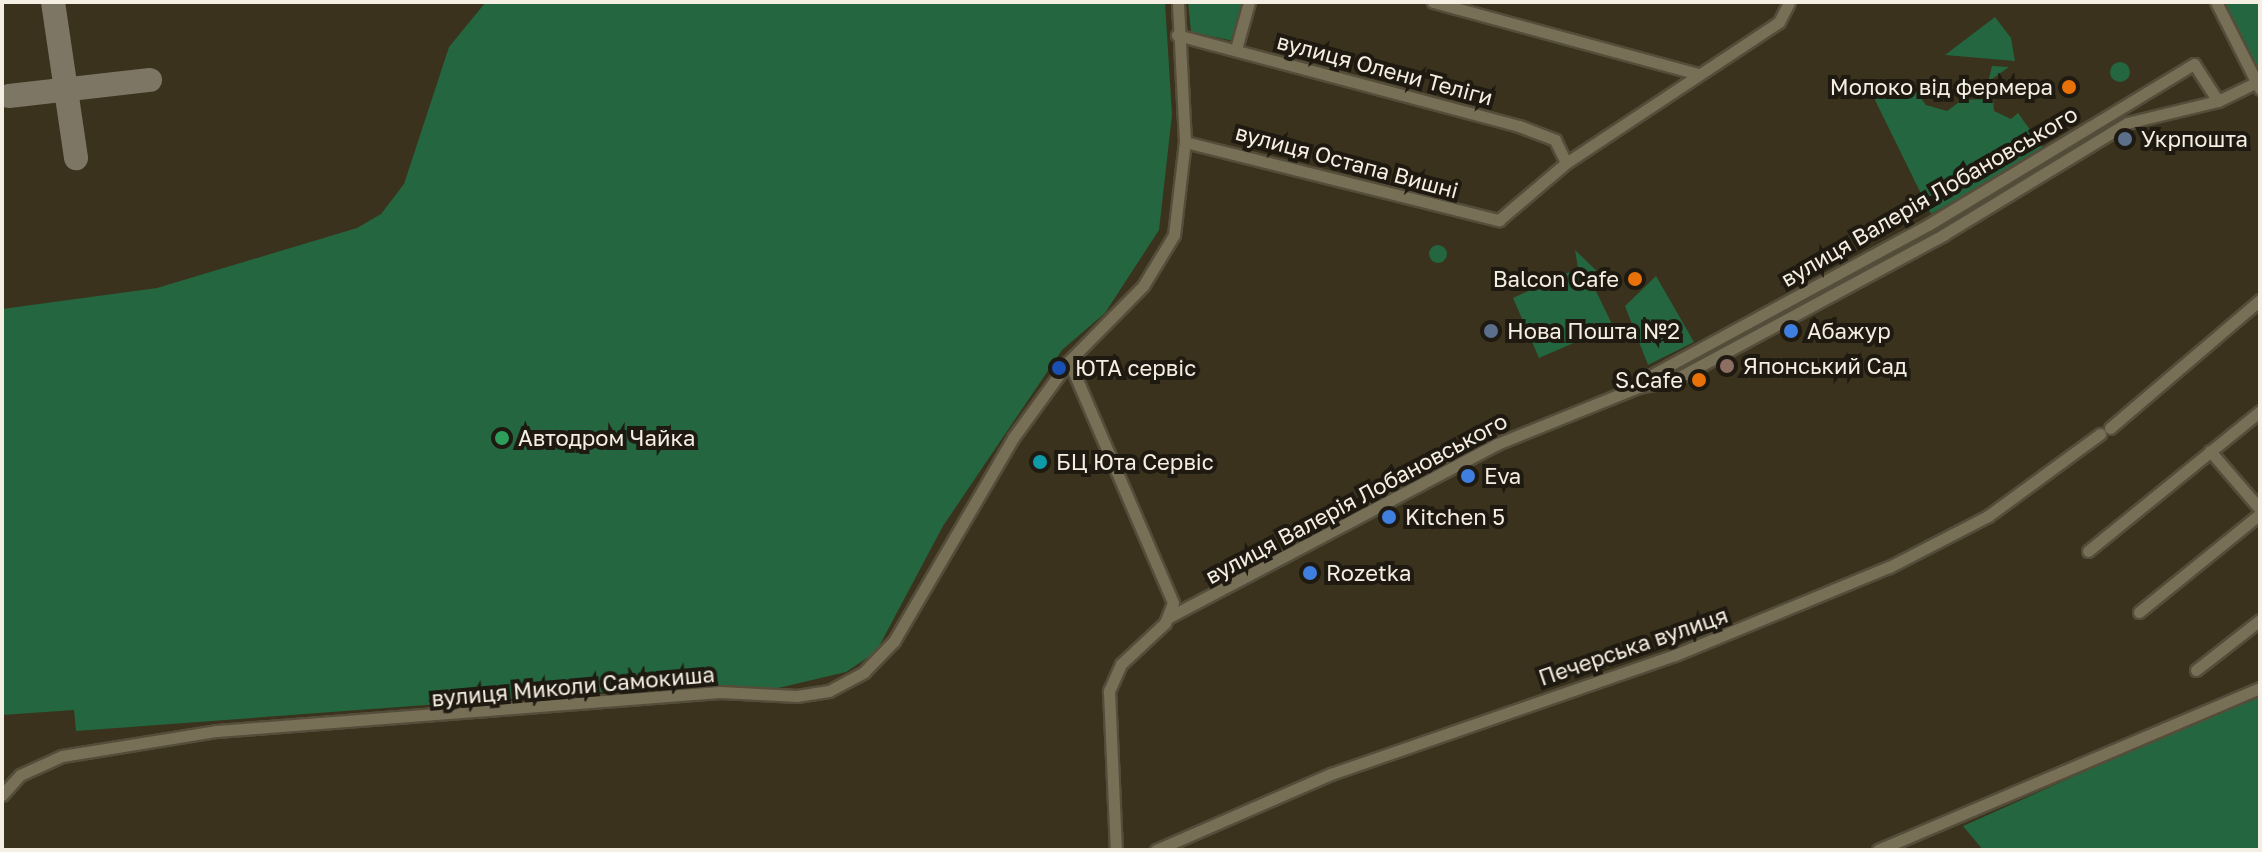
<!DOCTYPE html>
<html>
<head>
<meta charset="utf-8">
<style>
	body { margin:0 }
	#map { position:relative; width:2262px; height:852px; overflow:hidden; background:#3a321c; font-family:"Golos Text",sans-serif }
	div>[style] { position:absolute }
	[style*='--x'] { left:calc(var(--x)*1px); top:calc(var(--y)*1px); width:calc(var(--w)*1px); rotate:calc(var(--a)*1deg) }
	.green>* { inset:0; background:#23663f }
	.round { border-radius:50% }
	.taxiway>* { height:24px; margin:-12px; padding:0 12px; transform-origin:12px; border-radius:12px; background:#7e7664 }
	.roads { filter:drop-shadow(2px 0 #544d3a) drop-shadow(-2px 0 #544d3a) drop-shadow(0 2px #544d3a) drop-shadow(0 -2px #544d3a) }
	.minor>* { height:11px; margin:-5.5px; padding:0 5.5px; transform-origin:5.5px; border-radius:5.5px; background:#786f57 }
	.dots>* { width:22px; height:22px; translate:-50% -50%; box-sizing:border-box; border:4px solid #1e1a11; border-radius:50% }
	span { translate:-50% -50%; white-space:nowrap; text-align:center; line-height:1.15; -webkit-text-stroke:8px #1e1a11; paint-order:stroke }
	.street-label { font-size:22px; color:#f4efe2 }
	.poi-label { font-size:22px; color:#f4efe2 }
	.right { translate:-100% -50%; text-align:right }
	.left { translate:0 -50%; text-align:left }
	.frame { position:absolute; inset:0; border:4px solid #f4efe2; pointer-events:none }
</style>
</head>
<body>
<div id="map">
	<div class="green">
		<i style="clip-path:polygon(1165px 2px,1172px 115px,1159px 230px,1105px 313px,1062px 350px,943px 526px,876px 652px,846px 672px,774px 689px,697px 685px,76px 731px,74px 710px,2px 715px,2px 309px,157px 288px,357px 228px,381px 214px,404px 184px,449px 47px,485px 3px)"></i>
		<i style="clip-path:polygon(1188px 2px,1245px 2px,1234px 41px,1191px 32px)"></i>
		<i style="clip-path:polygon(2222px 2px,2260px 2px,2260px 74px,2224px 8px)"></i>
		<i style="clip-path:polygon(1995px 17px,2011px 38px,2015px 61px,1945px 55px)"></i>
		<i class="round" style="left:2110px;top:62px;width:20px;height:20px"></i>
		<i style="clip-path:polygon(1992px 66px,2009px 67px,1992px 79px,1994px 111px,2011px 119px,2018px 113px,2044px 149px,1931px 214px,1873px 96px,1897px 97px,1912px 86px,1926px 105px,1947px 111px,1962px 100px,1984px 99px)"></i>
		<i class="round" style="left:1429px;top:245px;width:18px;height:18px"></i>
		<i style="clip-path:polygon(1575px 250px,1601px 275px,1591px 281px,1613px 326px,1539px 358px,1513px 298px,1578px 268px)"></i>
		<i style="clip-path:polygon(1656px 276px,1694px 342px,1648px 365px,1625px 306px)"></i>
		<i style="clip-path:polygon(2260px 693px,2260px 850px,1983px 850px,1963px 826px)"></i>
	</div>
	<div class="taxiway">
		<i style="--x:53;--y:2;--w:158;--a:81.6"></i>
		<i style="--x:9;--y:96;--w:142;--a:-6.5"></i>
	</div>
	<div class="roads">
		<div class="minor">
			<i style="--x:1433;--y:2;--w:275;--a:15.2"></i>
			<i style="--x:2216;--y:2;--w:97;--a:63.2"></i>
			<i style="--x:1177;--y:35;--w:354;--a:14.9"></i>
			<i style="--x:1519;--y:126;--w:39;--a:21"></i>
			<i style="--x:1555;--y:140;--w:25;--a:64"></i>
			<i style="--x:1236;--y:49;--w:49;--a:-74.5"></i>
			<i style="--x:1185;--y:142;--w:324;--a:14"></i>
			<i style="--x:1499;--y:220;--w:88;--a:-40.4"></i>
			<i style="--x:1566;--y:163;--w:255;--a:-33.5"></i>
			<i style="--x:1779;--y:22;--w:22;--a:-63"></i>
			<i style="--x:1069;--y:361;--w:263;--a:66.7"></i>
			<i style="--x:1173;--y:603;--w:22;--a:112"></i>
			<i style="--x:1165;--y:623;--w:60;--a:137"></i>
			<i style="--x:1121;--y:664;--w:30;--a:114"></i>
			<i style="--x:1109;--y:691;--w:159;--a:87.5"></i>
			<i style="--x:1651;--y:383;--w:7;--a:-117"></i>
			<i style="--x:1648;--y:377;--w:319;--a:-28.5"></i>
			<i style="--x:1928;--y:225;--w:311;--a:-31.2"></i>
			<i style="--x:2194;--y:64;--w:44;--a:57"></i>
			<i style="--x:2110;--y:428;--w:197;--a:-40.5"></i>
			<i style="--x:2210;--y:451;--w:77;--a:49.2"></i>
			<i style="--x:2088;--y:551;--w:222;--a:-39.1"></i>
			<i style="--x:2139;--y:612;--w:156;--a:-39"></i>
			<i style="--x:1169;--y:617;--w:371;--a:-27.8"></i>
			<i style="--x:1497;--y:444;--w:152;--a:-22"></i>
			<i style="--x:1638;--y:387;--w:37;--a:-11"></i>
			<i style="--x:1674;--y:380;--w:306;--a:-28.3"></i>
			<i style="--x:1943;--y:235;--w:215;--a:-31.3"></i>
			<i style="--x:2127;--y:123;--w:94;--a:-13.6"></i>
			<i style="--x:2218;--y:101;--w:41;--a:-25.9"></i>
			<i style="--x:2196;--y:670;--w:81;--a:-38"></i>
			<i style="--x:2;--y:795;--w:27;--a:-48"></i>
			<i style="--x:20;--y:775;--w:46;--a:-24.3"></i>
			<i style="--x:62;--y:756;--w:157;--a:-9.2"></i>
			<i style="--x:217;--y:731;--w:504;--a:-4.44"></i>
			<i style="--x:719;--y:692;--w:78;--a:2.9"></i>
			<i style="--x:797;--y:696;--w:32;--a:-9"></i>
			<i style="--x:829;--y:691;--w:40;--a:-28"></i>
			<i style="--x:864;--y:672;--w:43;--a:-45.9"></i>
			<i style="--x:894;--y:641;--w:235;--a:-59.6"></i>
			<i style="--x:1013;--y:438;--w:95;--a:-54"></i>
			<i style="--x:1069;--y:361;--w:105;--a:-45.4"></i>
			<i style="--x:1143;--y:286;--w:60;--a:-58.7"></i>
			<i style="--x:1174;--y:235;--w:94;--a:-83.3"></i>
			<i style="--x:1185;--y:142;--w:140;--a:-92.9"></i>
			<i style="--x:1156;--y:850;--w:191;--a:-23.5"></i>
			<i style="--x:1331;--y:774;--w:364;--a:-19.1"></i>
			<i style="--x:1675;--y:655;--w:231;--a:-22.4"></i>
			<i style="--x:1889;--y:567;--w:111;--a:-27.3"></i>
			<i style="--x:1988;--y:516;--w:139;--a:-36.2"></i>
			<i style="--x:1878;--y:850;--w:415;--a:-23"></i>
		</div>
	</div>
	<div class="dots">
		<i style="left:2069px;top:87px;background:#e8710a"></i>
		<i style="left:2125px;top:139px;background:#5c6f8a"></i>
		<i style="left:1635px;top:279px;background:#e8710a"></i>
		<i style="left:1491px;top:331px;background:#5c6f8a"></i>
		<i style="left:1791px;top:331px;background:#3f7fe0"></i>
		<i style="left:1727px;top:366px;background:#8d6e63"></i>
		<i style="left:1059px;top:368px;background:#1a4fb4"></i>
		<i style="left:1699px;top:380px;background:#e8710a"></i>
		<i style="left:502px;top:438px;background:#2e9e5b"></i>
		<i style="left:1040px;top:462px;background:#0f9aa8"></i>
		<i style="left:1468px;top:476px;background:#3f7fe0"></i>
		<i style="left:1389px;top:517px;background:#3f7fe0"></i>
		<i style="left:1310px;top:573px;background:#3f7fe0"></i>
	</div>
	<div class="street-label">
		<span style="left:1385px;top:69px;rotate:15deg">вулиця Олени Теліги</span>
		<span style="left:1347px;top:161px;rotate:15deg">вулиця Остапа Вишні</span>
		<span style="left:1929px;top:196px;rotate:-30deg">вулиця Валерія Лобановського</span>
		<span style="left:1356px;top:498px;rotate:-28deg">вулиця Валерія Лобановського</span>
		<span style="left:1633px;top:646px;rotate:-19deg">Печерська вулиця</span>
		<span style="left:573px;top:686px;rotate:-5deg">вулиця Миколи Самокиша</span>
	</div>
	<div class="poi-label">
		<span class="right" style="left:2053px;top:87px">Молоко від фермера</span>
		<span class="left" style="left:2141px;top:139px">Укрпошта</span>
		<span class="right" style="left:1619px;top:279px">Balcon Cafe</span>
		<span class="left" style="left:1507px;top:331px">Нова Пошта №2</span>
		<span class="left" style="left:1807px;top:331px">Абажур</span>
		<span class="left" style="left:1743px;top:366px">Японський Сад</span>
		<span class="left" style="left:1075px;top:368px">ЮТА сервіс</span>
		<span class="right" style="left:1683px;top:380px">S.Cafe</span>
		<span class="left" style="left:518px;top:438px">Автодром Чайка</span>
		<span class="left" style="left:1056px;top:462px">БЦ Юта Сервіс</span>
		<span class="left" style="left:1484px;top:476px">Eva</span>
		<span class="left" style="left:1405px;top:517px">Kitchen 5</span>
		<span class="left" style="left:1326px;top:573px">Rozetka</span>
	</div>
	<div class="frame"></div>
</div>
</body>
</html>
